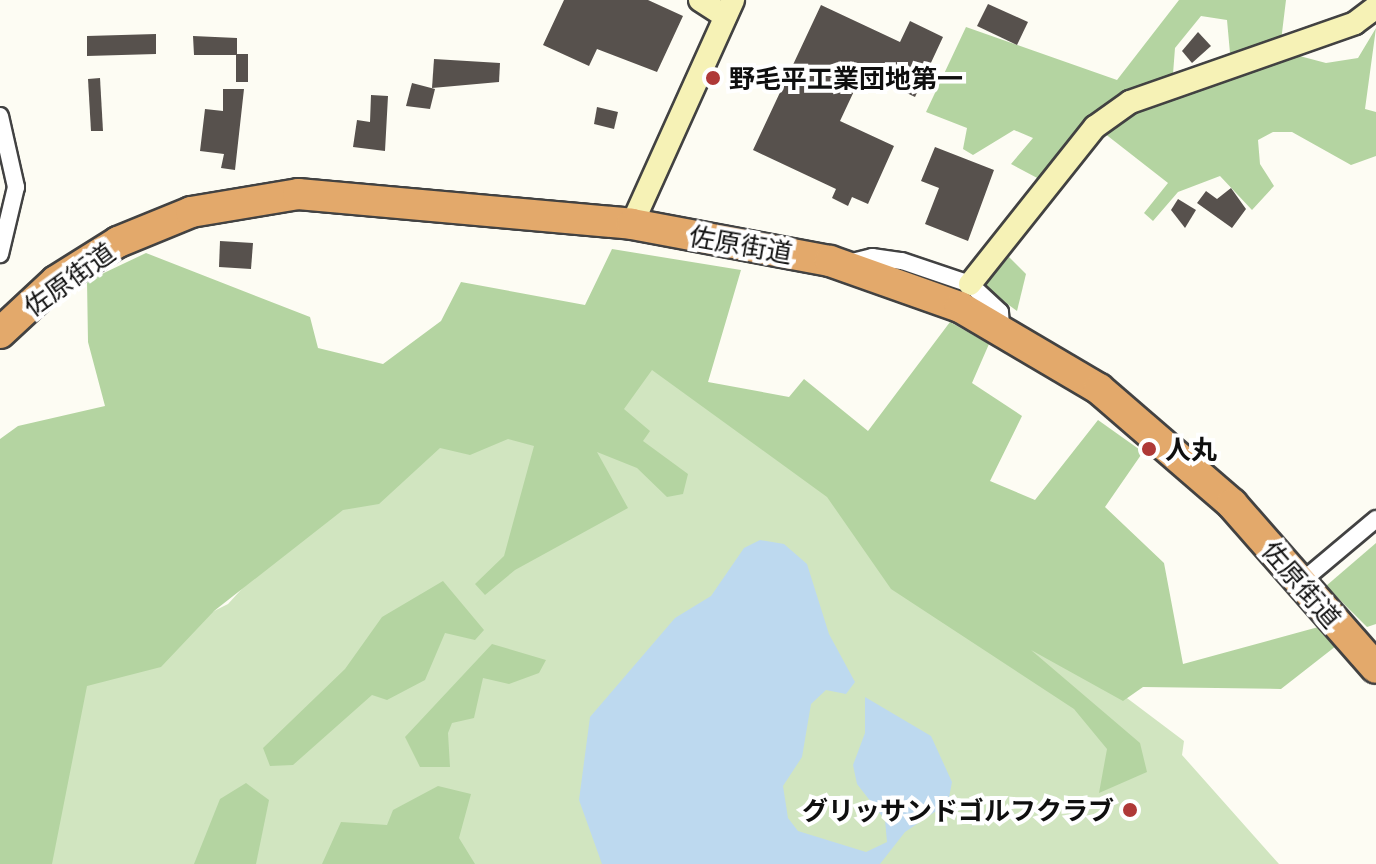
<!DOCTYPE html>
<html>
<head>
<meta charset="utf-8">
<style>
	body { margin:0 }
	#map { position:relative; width:1376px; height:864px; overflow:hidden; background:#fdfcf3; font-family:"Playfair Display","Noto Sans JP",serif }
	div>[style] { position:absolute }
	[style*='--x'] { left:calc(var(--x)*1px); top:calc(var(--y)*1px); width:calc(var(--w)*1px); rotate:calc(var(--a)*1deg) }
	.green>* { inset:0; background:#d1e5c0 }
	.forest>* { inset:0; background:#b4d4a1 }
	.water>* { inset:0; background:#bdd9ef }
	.building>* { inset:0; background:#57514d }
	.roads { filter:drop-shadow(2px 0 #424242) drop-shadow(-2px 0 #424242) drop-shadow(0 2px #424242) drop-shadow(0 -2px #424242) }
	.street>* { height:16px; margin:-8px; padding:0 8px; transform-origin:8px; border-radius:8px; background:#fff }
	.secondary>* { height:22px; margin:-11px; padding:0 11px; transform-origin:11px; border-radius:11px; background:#f6f2b6 }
	.highway>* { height:30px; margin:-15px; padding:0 15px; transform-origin:15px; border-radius:15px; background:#e3a96b }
	.dots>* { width:22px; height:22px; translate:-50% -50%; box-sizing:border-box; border:4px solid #fff; border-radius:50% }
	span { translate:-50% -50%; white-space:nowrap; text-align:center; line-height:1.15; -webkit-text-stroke:8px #fff; paint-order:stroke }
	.poi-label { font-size:26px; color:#0f0f0f; font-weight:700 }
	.left { translate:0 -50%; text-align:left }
	.right { translate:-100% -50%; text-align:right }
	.street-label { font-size:26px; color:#0f0f0f }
</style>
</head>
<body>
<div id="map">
	<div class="green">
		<i style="clip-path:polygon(655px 343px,1184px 741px,1182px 755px,1279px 864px,0 864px,78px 679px,228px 604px,310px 515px,415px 447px)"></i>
	</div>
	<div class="forest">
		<i style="clip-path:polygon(1179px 0,1286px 0,1281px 41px,1230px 53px,1227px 20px,1201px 16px,1175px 48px,1173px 74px,1134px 93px,1041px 180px,1011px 164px,1033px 138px,1014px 130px,973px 155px,963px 149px,967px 128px,926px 112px,966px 27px,1117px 80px)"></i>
		<i style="clip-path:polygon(1376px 28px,1365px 109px,1376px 112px,1376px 156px,1351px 165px,1292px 132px,1273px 132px,1258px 140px,1260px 164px,1274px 186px,1252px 210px,1220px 176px,1178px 192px,1153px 221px,1144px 213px,1168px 183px,1104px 133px,1131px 112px,1292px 54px,1326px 63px,1358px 58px)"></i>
		<i style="clip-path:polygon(612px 249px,741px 270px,708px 382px,789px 397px,804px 379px,868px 431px,950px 322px,989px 344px,972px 383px,1022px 416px,990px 481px,1035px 500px,1098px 420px,1143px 452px,1105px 507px,1164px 563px,1183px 664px,1322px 626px,1336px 646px,1281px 689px,1143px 687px,1123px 701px,1031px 650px,1140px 743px,1147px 772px,1099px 793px,1107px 749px,1074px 709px,891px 589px,827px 497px,652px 370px,624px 409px,650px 431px,643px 441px,688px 474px,683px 494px,667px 497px,637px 468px,597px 452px,628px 508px,515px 570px,485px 595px,475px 584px,504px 556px,534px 446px,508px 439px,470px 455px,440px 448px,379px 504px,343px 510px,214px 611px,161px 667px,87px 686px,52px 864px,0 864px,0 439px,18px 426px,105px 406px,88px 342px,87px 281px,146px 253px,310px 317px,318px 348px,383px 364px,441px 321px,461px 282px,585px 305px)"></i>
		<i style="clip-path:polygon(1009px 257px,1026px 274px,1017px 311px,983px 286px)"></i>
		<i style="clip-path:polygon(1376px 543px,1376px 624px,1367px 627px,1326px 586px)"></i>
		<i style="clip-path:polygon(443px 581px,484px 630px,475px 640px,445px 633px,425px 680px,387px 700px,372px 695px,293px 765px,270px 766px,263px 748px,345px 669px,382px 617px)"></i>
		<i style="clip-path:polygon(492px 644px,546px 660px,539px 673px,509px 684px,483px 678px,474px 718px,452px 723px,448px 733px,450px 767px,420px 767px,405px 737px)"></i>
		<i style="clip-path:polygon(246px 783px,269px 800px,256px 864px,194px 864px,220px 799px)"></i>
		<i style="clip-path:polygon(438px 786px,471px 794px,459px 838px,475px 864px,322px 864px,341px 822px,387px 825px,393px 810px)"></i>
	</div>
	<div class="water">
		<i style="clip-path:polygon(760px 540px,784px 544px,807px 564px,829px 634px,855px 682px,846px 694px,826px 690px,811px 704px,802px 757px,783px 786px,788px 818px,798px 831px,866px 852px,887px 842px,885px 820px,857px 784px,853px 765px,865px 733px,865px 697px,931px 736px,952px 782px,948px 803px,905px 832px,880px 864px,602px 864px,579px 800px,590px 717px,675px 618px,711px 596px,744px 548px)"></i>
	</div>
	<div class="building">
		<i style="clip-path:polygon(564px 0,648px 0,683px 16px,657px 72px,597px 49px,589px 66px,543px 45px)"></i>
		<i style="clip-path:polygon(988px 4px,1028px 22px,1017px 45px,977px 26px)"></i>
		<i style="clip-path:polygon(821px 5px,900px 42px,910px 21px,943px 37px,915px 97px,863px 72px,840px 121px,894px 146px,868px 204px,852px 197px,848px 206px,832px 198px,836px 189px,753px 150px)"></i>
		<i style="clip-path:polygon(1198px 32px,1211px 46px,1192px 63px,1182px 51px)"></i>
		<i style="clip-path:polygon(156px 34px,156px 54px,87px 56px,87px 36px)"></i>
		<i style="clip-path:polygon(193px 36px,237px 38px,237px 54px,248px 54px,248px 82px,236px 82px,236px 55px,194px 55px)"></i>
		<i style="clip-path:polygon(434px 59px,500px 63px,499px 82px,432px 88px)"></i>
		<i style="clip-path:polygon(100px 78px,103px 131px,91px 131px,88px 79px)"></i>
		<i style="clip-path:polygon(412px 83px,435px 89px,430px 109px,406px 106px)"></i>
		<i style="clip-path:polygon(223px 89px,244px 89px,235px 170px,221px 168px,224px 154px,200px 151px,205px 109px,223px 111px)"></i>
		<i style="clip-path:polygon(371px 95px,388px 96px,385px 151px,353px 147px,357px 120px,370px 122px)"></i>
		<i style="clip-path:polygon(597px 107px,618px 112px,614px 129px,594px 124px)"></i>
		<i style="clip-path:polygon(935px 147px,994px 170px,968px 241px,925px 224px,939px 188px,921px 181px)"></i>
		<i style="clip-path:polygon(1231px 188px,1246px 209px,1232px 228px,1197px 203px,1206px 191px,1217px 199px)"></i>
		<i style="clip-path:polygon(1178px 199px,1196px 210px,1185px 228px,1171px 210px)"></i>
		<i style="clip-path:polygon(220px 241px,253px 243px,251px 269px,219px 267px)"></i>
	</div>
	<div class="roads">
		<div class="street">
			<i style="--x:0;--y:116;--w:73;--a:77.3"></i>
			<i style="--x:16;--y:187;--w:69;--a:103.4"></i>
			<i style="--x:848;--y:263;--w:25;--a:-14"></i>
			<i style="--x:872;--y:257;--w:30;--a:8"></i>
			<i style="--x:902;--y:261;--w:72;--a:18.7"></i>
			<i style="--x:970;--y:284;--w:41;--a:43"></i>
			<i style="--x:1000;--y:312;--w:15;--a:86"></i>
			<i style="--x:1301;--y:582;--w:98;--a:-40"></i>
		</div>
		<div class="secondary">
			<i style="--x:700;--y:0;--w:30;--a:33"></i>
			<i style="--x:632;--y:224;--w:246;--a:-65.7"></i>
			<i style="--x:970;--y:284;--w:201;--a:-51.5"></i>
			<i style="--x:1095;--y:127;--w:43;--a:-35.5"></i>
			<i style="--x:1130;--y:102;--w:238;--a:-19.3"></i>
			<i style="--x:1355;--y:23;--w:26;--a:-37"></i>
		</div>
		<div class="highway">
			<i style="--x:0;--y:333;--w:76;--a:-42.9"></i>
			<i style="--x:56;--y:281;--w:73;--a:-32.2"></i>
			<i style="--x:118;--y:242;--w:79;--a:-22.3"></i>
			<i style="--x:191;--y:212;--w:109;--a:-9.5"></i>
			<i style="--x:298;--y:194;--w:335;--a:5.1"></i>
			<i style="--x:632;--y:224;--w:201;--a:10.6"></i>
			<i style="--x:830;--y:261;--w:138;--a:19.5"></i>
			<i style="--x:960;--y:307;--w:161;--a:30.5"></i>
			<i style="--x:1099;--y:389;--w:176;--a:40.8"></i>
			<i style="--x:1232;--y:504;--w:218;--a:48.7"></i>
		</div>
	</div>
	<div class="dots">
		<i style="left:713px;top:78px;background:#af3937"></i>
		<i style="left:1149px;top:449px;background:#af3937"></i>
		<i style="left:1130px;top:810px;background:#af3937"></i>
	</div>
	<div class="poi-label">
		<span class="left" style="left:729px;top:78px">野毛平工業団地第一</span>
		<span class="left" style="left:1165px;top:449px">人丸</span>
		<span class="right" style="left:1114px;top:810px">グリッサンドゴルフクラブ</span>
	</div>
	<div class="street-label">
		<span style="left:741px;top:244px;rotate:10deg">佐原街道</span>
		<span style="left:69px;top:279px;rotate:-36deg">佐原街道</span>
		<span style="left:1302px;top:584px;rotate:49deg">佐原街道</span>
	</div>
</div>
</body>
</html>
